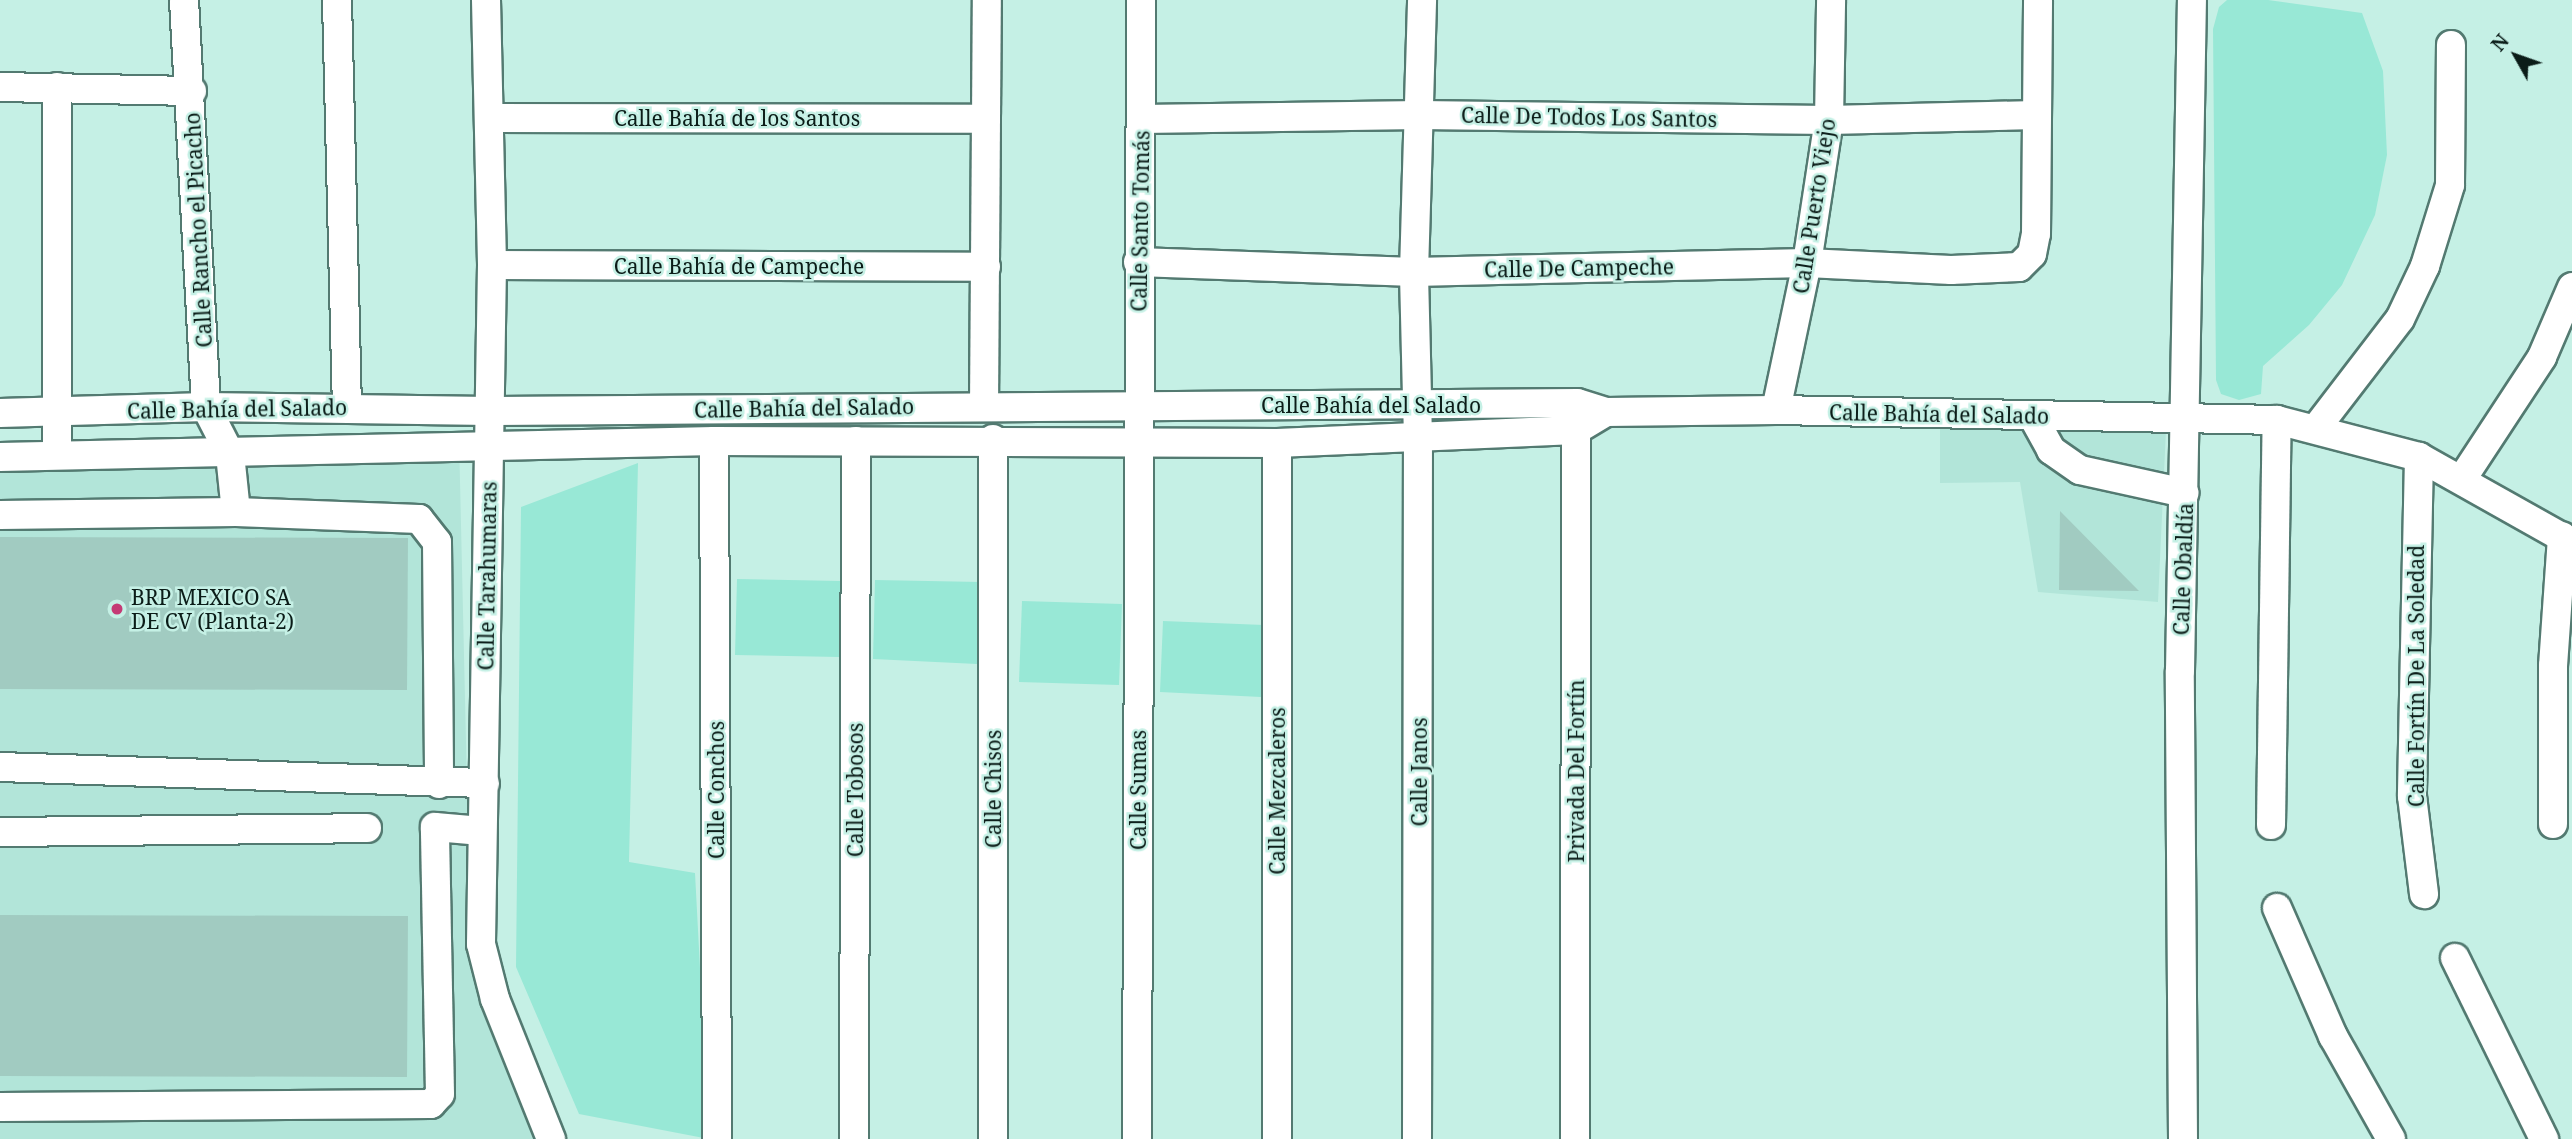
<!DOCTYPE html>
<html>
<head>
<meta charset="utf-8">
<style>
	body { margin:0 }
	#map { position:relative; width:2572px; height:1139px; overflow:hidden; background:#c5f0e5; font-family:"Noto Serif",serif }
	div>[style] { position:absolute }
	[style*='--x'] { left:calc(var(--x)*1px); top:calc(var(--y)*1px); width:calc(var(--w)*1px); rotate:calc(var(--a)*1deg) }
	.built>* { inset:0; background:#b2e5d9 }
	.green>* { inset:0; background:#98e8d6 }
	.building>* { inset:0; background:#a1cbc1 }
	.roads { filter:drop-shadow(2px 0 #537a71) drop-shadow(-2px 0 #537a71) drop-shadow(0 2px #537a71) drop-shadow(0 -2px #537a71) }
	.minor>* { height:28px; margin:-14px; padding:0 14px; transform-origin:14px; border-radius:14px; background:#fff }
	.dots>* { width:19px; height:19px; translate:-50% -50%; box-sizing:border-box; border:4px solid #c5f0e5; border-radius:50% }
	span { translate:-50% -50%; white-space:nowrap; text-align:center; line-height:1.15; -webkit-text-stroke:5px #c5f0e5; paint-order:stroke }
	.street-label { font-size:21px; color:#0b1c18 }
	.poi-label { font-size:21px; color:#0b1c18 }
	.left { translate:0 -50%; text-align:left }
	.north { position:absolute; left:2481px; top:21px; width:70px; height:70px; -webkit-text-stroke:5px #c5f0e5; paint-order:stroke; rotate:310deg; font-size:19px; font-weight:700; line-height:28px; text-align:center; color:#0b1c18 }
	.north::after { content:''; display:block; margin:auto; width:24px; height:32px; background:#0b1c18; clip-path:polygon(50% 0,100% 100%,50% 72%,0 100%) }
</style>
</head>
<body>
<div id="map">
	<div class="built">
		<i style="clip-path:polygon(1940px 426px,2166px 430px,2158px 602px,2038px 592px,2020px 482px,1940px 483px)"></i>
		<i style="clip-path:polygon(459px 437px,471px 961px,547px 1139px,0 1139px,0 443px)"></i>
	</div>
	<div class="green">
		<i style="clip-path:polygon(2227px 0,2268px 0,2362px 13px,2383px 71px,2387px 155px,2375px 215px,2342px 285px,2309px 325px,2263px 366px,2261px 394px,2239px 400px,2221px 394px,2216px 380px,2213px 29px,2219px 7px)"></i>
		<i style="clip-path:polygon(638px 463px,629px 862px,695px 873px,709px 1139px,579px 1114px,516px 967px,521px 507px)"></i>
		<i style="clip-path:polygon(737px 579px,841px 581px,839px 657px,735px 655px)"></i>
		<i style="clip-path:polygon(875px 580px,981px 582px,977px 664px,873px 659px)"></i>
		<i style="clip-path:polygon(1022px 601px,1122px 604px,1119px 685px,1019px 682px)"></i>
		<i style="clip-path:polygon(1163px 621px,1264px 625px,1261px 697px,1160px 692px)"></i>
	</div>
	<div class="building">
		<i style="clip-path:polygon(2060px 511px,2139px 591px,2059px 590px)"></i>
		<i style="clip-path:polygon(0 537px,408px 538px,407px 690px,0 689px)"></i>
		<i style="clip-path:polygon(0 915px,408px 916px,407px 1077px,0 1076px)"></i>
	</div>
	<div class="roads">
		<div class="minor">
			<i style="--x:184;--y:0;--w:408;--a:86.9"></i>
			<i style="--x:206;--y:407;--w:53;--a:62.9"></i>
			<i style="--x:230;--y:454;--w:58;--a:84.1"></i>
			<i style="--x:337;--y:0;--w:407;--a:88.6"></i>
			<i style="--x:486;--y:0;--w:265;--a:88.7"></i>
			<i style="--x:492;--y:265;--w:679;--a:90.93"></i>
			<i style="--x:481;--y:944;--w:57;--a:75.7"></i>
			<i style="--x:495;--y:999;--w:151;--a:68.2"></i>
			<i style="--x:0;--y:87;--w:192;--a:1.2"></i>
			<i style="--x:57;--y:87;--w:368;--a:90"></i>
			<i style="--x:491;--y:118;--w:493;--a:0.1"></i>
			<i style="--x:1142;--y:119;--w:278;--a:-0.8"></i>
			<i style="--x:1420;--y:115;--w:409;--a:0.7"></i>
			<i style="--x:1829;--y:120;--w:207;--a:-1.4"></i>
			<i style="--x:1138;--y:262;--w:276;--a:2.1"></i>
			<i style="--x:1414;--y:272;--w:393;--a:-1.3"></i>
			<i style="--x:1807;--y:263;--w:144;--a:2.8"></i>
			<i style="--x:1951;--y:270;--w:68;--a:-2.5"></i>
			<i style="--x:2019;--y:267;--w:18;--a:-45"></i>
			<i style="--x:2032;--y:254;--w:20;--a:-79"></i>
			<i style="--x:2036;--y:234;--w:234;--a:-89.5"></i>
			<i style="--x:492;--y:265;--w:494;--a:0.2"></i>
			<i style="--x:984;--y:406;--w:406;--a:-89.6"></i>
			<i style="--x:1776;--y:410;--w:150;--a:-78.1"></i>
			<i style="--x:1807;--y:263;--w:145;--a:-81.3"></i>
			<i style="--x:1829;--y:120;--w:120;--a:-89"></i>
			<i style="--x:0;--y:413;--w:206;--a:-1.7"></i>
			<i style="--x:206;--y:407;--w:283;--a:0.8"></i>
			<i style="--x:489;--y:411;--w:1088;--a:-0.42"></i>
			<i style="--x:1577;--y:403;--w:30;--a:17"></i>
			<i style="--x:1606;--y:412;--w:170;--a:-0.7"></i>
			<i style="--x:1776;--y:410;--w:501;--a:1.14"></i>
			<i style="--x:2277;--y:420;--w:147;--a:14.6"></i>
			<i style="--x:2419;--y:457;--w:176;--a:29.3"></i>
			<i style="--x:2033;--y:417;--w:38;--a:61"></i>
			<i style="--x:2051;--y:450;--w:35;--a:35"></i>
			<i style="--x:2080;--y:470;--w:107;--a:12.4"></i>
			<i style="--x:2317;--y:427;--w:136;--a:-52.5"></i>
			<i style="--x:2400;--y:319;--w:59;--a:-64.7"></i>
			<i style="--x:2425;--y:266;--w:85;--a:-72.8"></i>
			<i style="--x:2450;--y:185;--w:140;--a:-89.6"></i>
			<i style="--x:714;--y:441;--w:698;--a:89.75"></i>
			<i style="--x:1277;--y:443;--w:696;--a:90"></i>
			<i style="--x:0;--y:457;--w:714;--a:-1.28"></i>
			<i style="--x:714;--y:441;--w:563;--a:0.2"></i>
			<i style="--x:1277;--y:443;--w:299;--a:-2.5"></i>
			<i style="--x:1576;--y:430;--w:35;--a:-31"></i>
			<i style="--x:2419;--y:457;--w:339;--a:91.2"></i>
			<i style="--x:2412;--y:796;--w:99;--a:83"></i>
			<i style="--x:2462;--y:479;--w:146;--a:-56.7"></i>
			<i style="--x:2542;--y:357;--w:76;--a:-66.8"></i>
			<i style="--x:0;--y:515;--w:236;--a:-0.7"></i>
			<i style="--x:236;--y:512;--w:183;--a:2.2"></i>
			<i style="--x:419;--y:519;--w:29;--a:52"></i>
			<i style="--x:437;--y:542;--w:242;--a:89.5"></i>
			<i style="--x:0;--y:767;--w:485;--a:1.9"></i>
			<i style="--x:2553;--y:824;--w:158;--a:-90"></i>
			<i style="--x:2553;--y:666;--w:130;--a:-86"></i>
			<i style="--x:2271;--y:825;--w:405;--a:-89.2"></i>
			<i style="--x:0;--y:832;--w:367;--a:-0.6"></i>
			<i style="--x:2277;--y:908;--w:140;--a:66.4"></i>
			<i style="--x:2333;--y:1036;--w:118;--a:60.6"></i>
			<i style="--x:2455;--y:958;--w:202;--a:63.8"></i>
			<i style="--x:0;--y:1107;--w:431;--a:-0.4"></i>
			<i style="--x:431;--y:1104;--w:13;--a:-48"></i>
			<i style="--x:440;--y:1094;--w:267;--a:-91.1"></i>
			<i style="--x:435;--y:827;--w:47;--a:4.9"></i>
			<i style="--x:854;--y:1139;--w:698;--a:-89.84"></i>
			<i style="--x:993;--y:1139;--w:700;--a:-90"></i>
			<i style="--x:1137;--y:1139;--w:1139;--a:-89.8"></i>
			<i style="--x:1417;--y:1139;--w:701;--a:-89.92"></i>
			<i style="--x:1418;--y:438;--w:166;--a:-91.4"></i>
			<i style="--x:1414;--y:272;--w:272;--a:-88.3"></i>
			<i style="--x:1575;--y:1139;--w:725;--a:-89.92"></i>
			<i style="--x:2183;--y:1139;--w:468;--a:-90.4"></i>
			<i style="--x:2180;--y:671;--w:671;--a:-88.98"></i>
		</div>
	</div>
	<div class="dots">
		<i style="left:117px;top:609px;background:#c43b75"></i>
	</div>
	<div class="street-label">
		<span style="left:1589px;top:117px;rotate:1deg">Calle De Todos Los Santos</span>
		<span style="left:737px;top:118px">Calle Bahía de los Santos</span>
		<span style="left:1814px;top:206px;rotate:-81deg">Calle Puerto Viejo</span>
		<span style="left:1140px;top:221px;rotate:-89deg">Calle Santo Tomás</span>
		<span style="left:198px;top:230px;rotate:-93deg">Calle Rancho el Picacho</span>
		<span style="left:739px;top:266px">Calle Bahía de Campeche</span>
		<span style="left:1579px;top:268px;rotate:-1deg">Calle De Campeche</span>
		<span style="left:1371px;top:405px">Calle Bahía del Salado</span>
		<span style="left:804px;top:408px;rotate:-1deg">Calle Bahía del Salado</span>
		<span style="left:237px;top:409px;rotate:-1deg">Calle Bahía del Salado</span>
		<span style="left:1939px;top:414px;rotate:1deg">Calle Bahía del Salado</span>
		<span style="left:2183px;top:569px;rotate:-88deg">Calle Obaldía</span>
		<span style="left:487px;top:576px;rotate:-89deg">Calle Tarahumaras</span>
		<span style="left:2416px;top:676px;rotate:-90deg">Calle Fortín De La Soledad</span>
		<span style="left:1576px;top:771px;rotate:-90deg">Privada Del Fortín</span>
		<span style="left:1419px;top:772px;rotate:-90deg">Calle Janos</span>
		<span style="left:993px;top:789px;rotate:-90deg">Calle Chisos</span>
		<span style="left:716px;top:790px;rotate:-90deg">Calle Conchos</span>
		<span style="left:855px;top:790px;rotate:-90deg">Calle Tobosos</span>
		<span style="left:1138px;top:790px;rotate:-90deg">Calle Sumas</span>
		<span style="left:1277px;top:791px;rotate:-90deg">Calle Mezcaleros</span>
	</div>
	<div class="poi-label">
		<span class="left" style="left:131px;top:609px">BRP MEXICO SA<br>DE CV (Planta-2)</span>
	</div>
	<div class="north">N</div>
</div>
</body>
</html>
